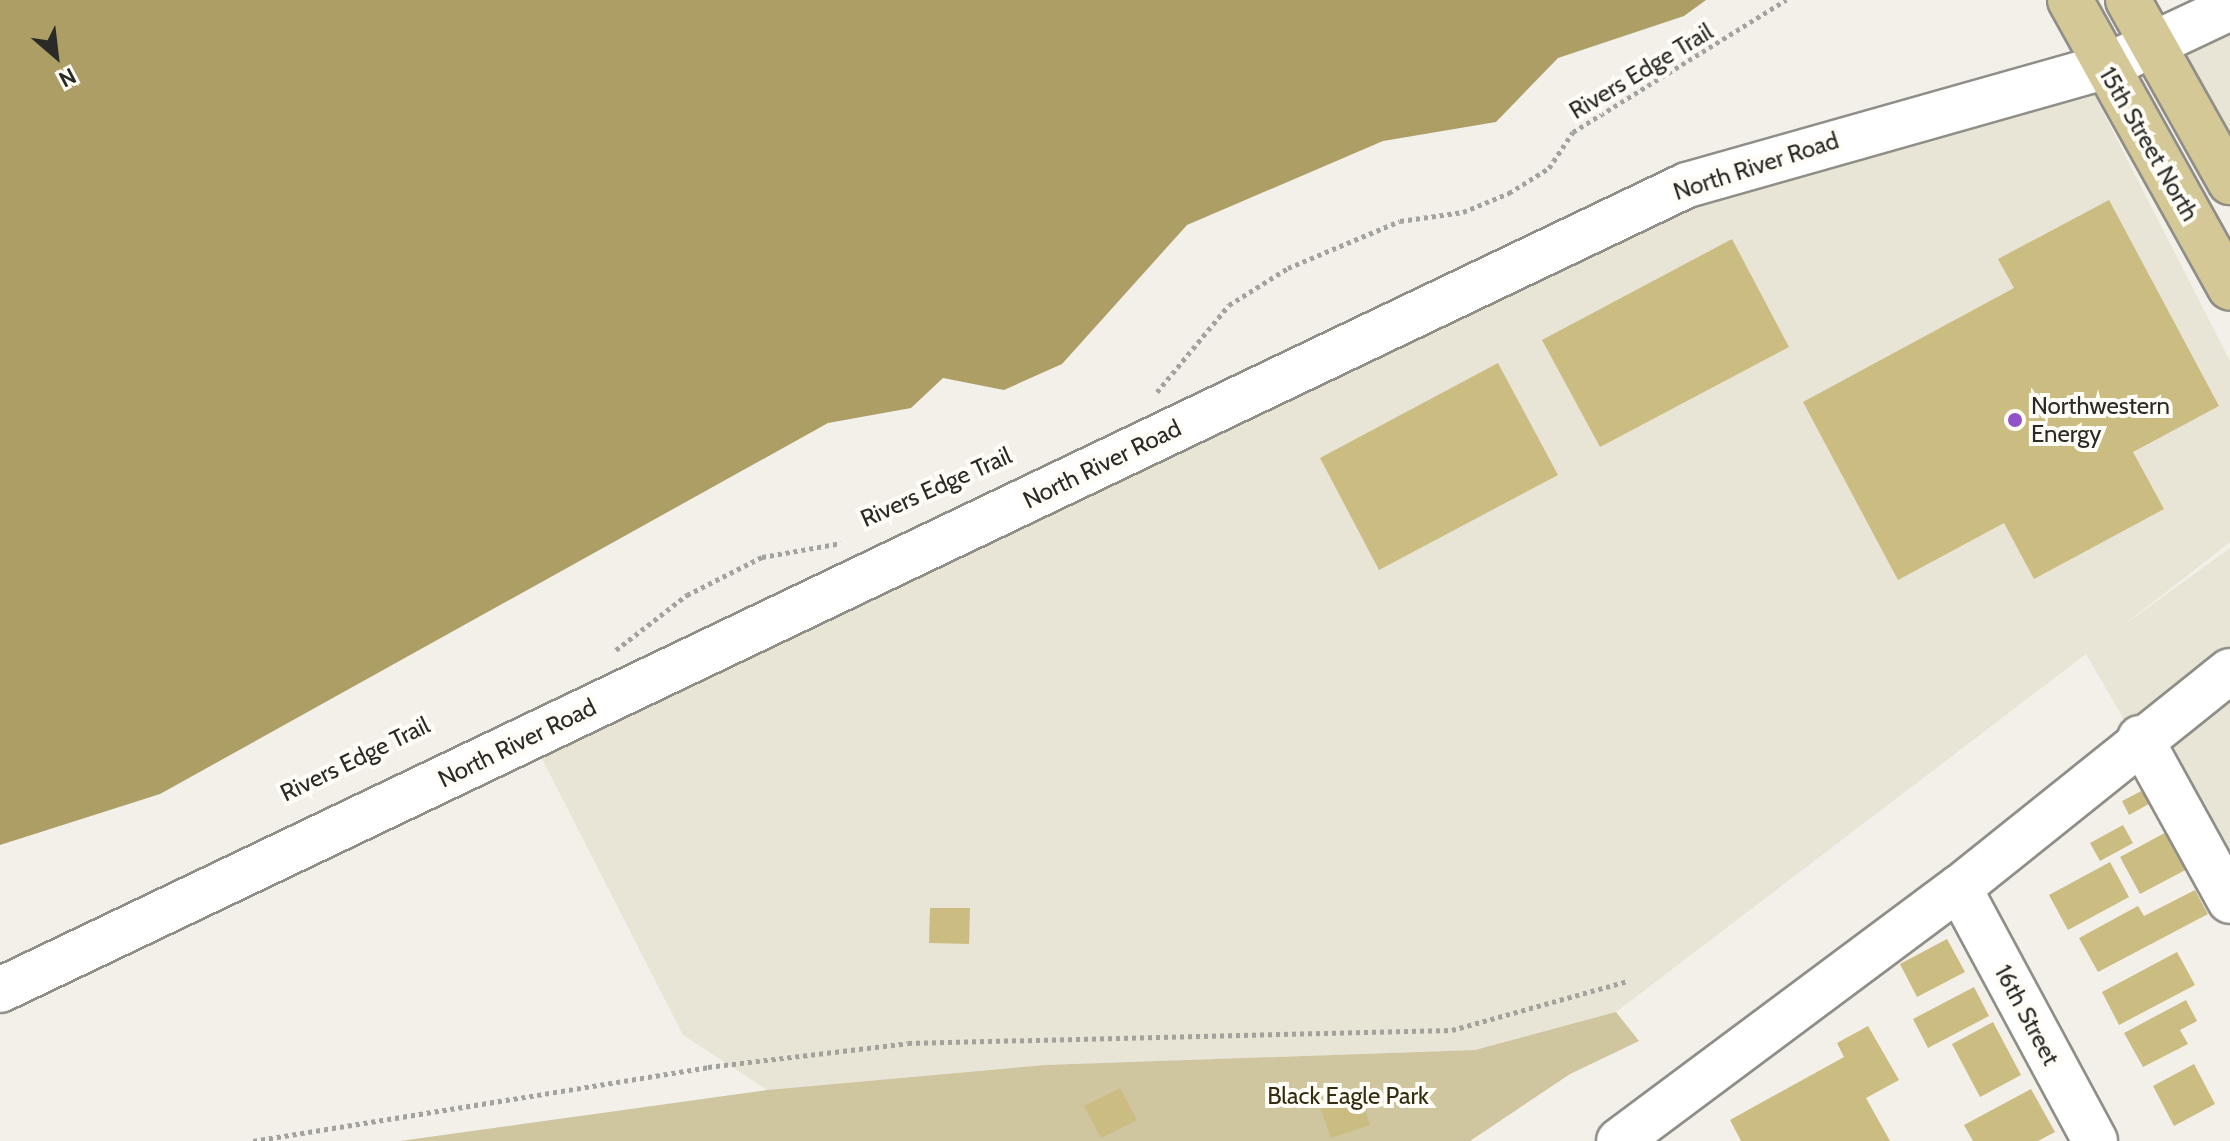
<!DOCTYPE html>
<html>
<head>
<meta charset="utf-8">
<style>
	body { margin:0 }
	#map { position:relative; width:2230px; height:1141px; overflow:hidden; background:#f2f0e9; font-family:Cabin,sans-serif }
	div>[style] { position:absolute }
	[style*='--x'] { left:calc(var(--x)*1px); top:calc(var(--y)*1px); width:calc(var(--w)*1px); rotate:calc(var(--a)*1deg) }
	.built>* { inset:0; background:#e8e4d6 }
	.green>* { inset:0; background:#cfc59f }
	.water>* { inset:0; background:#ac9e65 }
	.building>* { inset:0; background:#cbbd82 }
	.path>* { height:5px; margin-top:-2.5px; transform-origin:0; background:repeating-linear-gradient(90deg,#a3a29d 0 4px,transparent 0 8px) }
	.roads { filter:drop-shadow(2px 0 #8f8e87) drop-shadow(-2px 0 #8f8e87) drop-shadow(0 2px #8f8e87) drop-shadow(0 -2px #8f8e87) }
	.minor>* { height:44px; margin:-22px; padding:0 22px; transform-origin:22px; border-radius:22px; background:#fff }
	.major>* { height:44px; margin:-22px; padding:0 22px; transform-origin:22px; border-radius:22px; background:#d4c897 }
	.dots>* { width:22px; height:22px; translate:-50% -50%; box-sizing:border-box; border:4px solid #fffdf6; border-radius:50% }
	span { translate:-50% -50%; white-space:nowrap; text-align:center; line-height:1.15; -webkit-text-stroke:8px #fffdf6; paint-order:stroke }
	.street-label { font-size:24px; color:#2a2a27 }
	.poi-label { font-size:24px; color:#2a2a27 }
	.left { translate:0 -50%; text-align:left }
	.park-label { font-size:24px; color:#342d12 }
	.north { position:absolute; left:16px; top:16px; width:80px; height:80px; -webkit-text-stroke:6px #fffdf6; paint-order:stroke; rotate:152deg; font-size:22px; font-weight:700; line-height:32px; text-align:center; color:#2a2a27 }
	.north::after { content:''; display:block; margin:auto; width:28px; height:36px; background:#2a2a27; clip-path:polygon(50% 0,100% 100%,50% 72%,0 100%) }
</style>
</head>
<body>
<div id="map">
	<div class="built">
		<i style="clip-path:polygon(2230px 8px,2230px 182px,2155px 47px)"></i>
		<i style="clip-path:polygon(2083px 73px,2230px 361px,2230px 542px,2120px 628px,2230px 548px,2230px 901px,2086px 654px,1616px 1012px,1475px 1050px,1045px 1065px,767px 1090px,683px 1035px,531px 737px,1687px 185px)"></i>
	</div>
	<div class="green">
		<i style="clip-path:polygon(1616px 1012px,1639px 1041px,1570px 1074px,1470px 1141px,400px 1141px,767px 1090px,1045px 1065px,1475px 1050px)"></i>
	</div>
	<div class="water">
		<i style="clip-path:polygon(0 0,1706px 0,1684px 16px,1558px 58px,1496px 122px,1383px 141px,1187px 225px,1062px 364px,1004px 390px,943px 378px,911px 408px,828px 423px,160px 794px,0 845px)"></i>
	</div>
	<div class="building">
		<i style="clip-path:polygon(2109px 200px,2219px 406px,2133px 452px,2164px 509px,2034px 579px,2004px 523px,1898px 580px,1803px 402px,2014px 288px,1998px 259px)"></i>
		<i style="clip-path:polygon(1732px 239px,1789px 347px,1600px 447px,1542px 340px)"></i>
		<i style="clip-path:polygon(1498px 363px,1558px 475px,1379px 570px,1320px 458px)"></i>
		<i style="clip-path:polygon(2149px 787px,2156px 800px,2129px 815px,2122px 801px)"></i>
		<i style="clip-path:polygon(2123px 825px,2133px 843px,2100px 861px,2090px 843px)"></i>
		<i style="clip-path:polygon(2174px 828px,2193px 866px,2140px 894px,2120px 857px)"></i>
		<i style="clip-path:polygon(2110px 862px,2129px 897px,2068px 930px,2049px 895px)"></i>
		<i style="clip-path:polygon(2195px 890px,2208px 914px,2098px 972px,2079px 938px,2138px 906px,2144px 916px)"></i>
		<i style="clip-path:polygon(930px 908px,970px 908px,969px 944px,929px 943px)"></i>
		<i style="clip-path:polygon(1947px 939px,1965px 972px,1917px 997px,1900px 964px)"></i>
		<i style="clip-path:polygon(2177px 952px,2195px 985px,2119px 1025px,2102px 992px)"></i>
		<i style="clip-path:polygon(1974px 987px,1989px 1016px,1928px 1048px,1913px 1019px)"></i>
		<i style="clip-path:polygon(2186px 1000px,2197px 1021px,2180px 1030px,2188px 1044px,2143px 1067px,2124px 1033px)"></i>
		<i style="clip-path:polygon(1993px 1022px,2021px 1075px,1980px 1097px,1952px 1044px)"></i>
		<i style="clip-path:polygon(1868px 1026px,1899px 1080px,1866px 1098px,1890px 1141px,1741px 1141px,1730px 1120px,1844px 1057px,1837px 1043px)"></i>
		<i style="clip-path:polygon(2194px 1064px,2215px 1104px,2174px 1126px,2153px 1086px)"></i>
		<i style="clip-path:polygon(1120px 1088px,1137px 1120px,1101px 1138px,1084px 1106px)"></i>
		<i style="clip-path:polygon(1358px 1088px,1370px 1125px,1331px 1138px,1318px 1101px)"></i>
		<i style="clip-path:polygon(2031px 1089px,2055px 1132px,2038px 1141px,1973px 1141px,1964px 1125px)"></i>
	</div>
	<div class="path">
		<i style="--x:1157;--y:392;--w:113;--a:-50.4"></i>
		<i style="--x:1229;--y:305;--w:70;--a:-32.1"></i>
		<i style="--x:1288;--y:268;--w:121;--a:-22.8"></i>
		<i style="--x:1400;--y:221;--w:64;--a:-8.1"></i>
		<i style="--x:1463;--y:212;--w:50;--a:-22.4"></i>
		<i style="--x:1509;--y:193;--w:47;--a:-32"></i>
		<i style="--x:1549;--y:168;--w:43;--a:-56.3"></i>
		<i style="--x:1573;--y:132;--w:251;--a:-31.8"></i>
		<i style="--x:616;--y:650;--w:90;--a:-37.8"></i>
		<i style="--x:687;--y:595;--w:84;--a:-26.9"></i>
		<i style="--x:762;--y:557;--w:80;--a:-10"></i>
		<i style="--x:253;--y:1141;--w:461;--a:-9.2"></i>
		<i style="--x:708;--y:1067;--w:201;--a:-6.8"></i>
		<i style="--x:908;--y:1043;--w:544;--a:-1.37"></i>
		<i style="--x:1452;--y:1030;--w:183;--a:-15.6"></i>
	</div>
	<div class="roads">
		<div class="minor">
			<i style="--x:2140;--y:738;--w:186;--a:61.1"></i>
			<i style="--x:1959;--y:888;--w:287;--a:61.7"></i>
			<i style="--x:0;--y:990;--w:1869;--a:-25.51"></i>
			<i style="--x:1687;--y:185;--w:434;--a:-15.8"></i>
			<i style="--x:2105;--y:67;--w:138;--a:-25.3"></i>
			<i style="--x:1619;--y:1141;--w:424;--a:-36.7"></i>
			<i style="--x:1959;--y:888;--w:347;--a:-38.7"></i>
		</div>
		<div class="major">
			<i style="--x:2070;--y:0;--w:329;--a:60.9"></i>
			<i style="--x:2128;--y:0;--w:209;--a:60.7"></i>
		</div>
	</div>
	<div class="dots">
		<i style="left:2015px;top:420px;background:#9253c8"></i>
	</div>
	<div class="street-label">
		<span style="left:1641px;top:71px;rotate:-31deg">Rivers Edge Trail</span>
		<span style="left:2149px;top:144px;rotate:60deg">15th Street North</span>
		<span style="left:1756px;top:166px;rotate:-18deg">North River Road</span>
		<span style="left:1102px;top:464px;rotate:-26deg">North River Road</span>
		<span style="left:936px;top:487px;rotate:-24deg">Rivers Edge Trail</span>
		<span style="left:517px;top:743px;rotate:-26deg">North River Road</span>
		<span style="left:355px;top:759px;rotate:-26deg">Rivers Edge Trail</span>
		<span style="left:2027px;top:1015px;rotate:62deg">16th Street</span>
	</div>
	<div class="poi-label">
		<span class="left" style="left:2031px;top:420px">Northwestern<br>Energy</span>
	</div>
	<div class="park-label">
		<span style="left:1348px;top:1096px">Black Eagle Park</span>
	</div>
	<div class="north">N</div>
</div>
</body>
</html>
